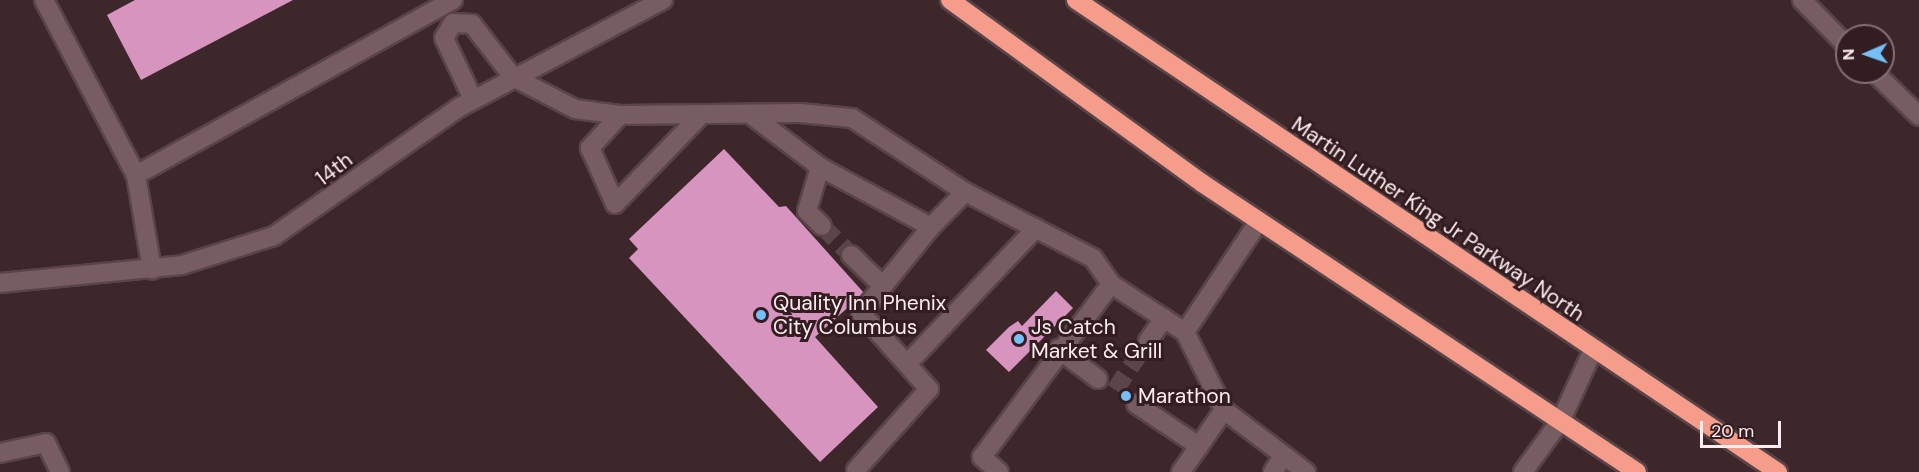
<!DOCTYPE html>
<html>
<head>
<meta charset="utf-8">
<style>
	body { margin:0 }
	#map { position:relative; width:1919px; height:472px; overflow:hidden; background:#3e272b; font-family:"DM Sans",sans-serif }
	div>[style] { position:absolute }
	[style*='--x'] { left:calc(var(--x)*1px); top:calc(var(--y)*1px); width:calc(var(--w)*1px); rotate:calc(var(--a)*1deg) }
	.building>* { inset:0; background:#d794be }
	.minor-tunnel>* { height:18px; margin-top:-9px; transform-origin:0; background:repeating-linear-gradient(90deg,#5b4549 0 18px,transparent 0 27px) }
	.roads { filter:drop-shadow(2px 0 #584449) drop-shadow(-2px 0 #584449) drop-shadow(0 2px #584449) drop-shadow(0 -2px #584449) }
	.minor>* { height:18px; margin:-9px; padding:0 9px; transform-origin:9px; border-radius:9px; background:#775c61 }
	.highway>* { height:18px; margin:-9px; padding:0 9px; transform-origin:9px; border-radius:9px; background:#f69c8a }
	.dots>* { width:16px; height:16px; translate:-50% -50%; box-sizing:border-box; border:3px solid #331d21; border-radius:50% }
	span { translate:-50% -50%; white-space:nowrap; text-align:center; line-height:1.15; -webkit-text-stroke:6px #331d21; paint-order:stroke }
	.street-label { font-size:21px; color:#fdedf0 }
	.poi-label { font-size:21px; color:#fdedf0 }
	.left { translate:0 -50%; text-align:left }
	.north { position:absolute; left:1835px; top:24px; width:60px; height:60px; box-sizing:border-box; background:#331d21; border:2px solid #847074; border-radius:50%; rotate:268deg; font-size:16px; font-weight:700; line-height:24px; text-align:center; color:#fdedf0 }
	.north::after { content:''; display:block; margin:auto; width:21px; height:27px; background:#74c0f6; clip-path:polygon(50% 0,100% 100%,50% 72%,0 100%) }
	.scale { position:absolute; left:1700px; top:421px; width:81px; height:27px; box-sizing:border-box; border:3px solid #fdedf0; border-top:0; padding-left:8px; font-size:18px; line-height:21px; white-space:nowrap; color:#fdedf0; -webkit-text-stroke:4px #331d21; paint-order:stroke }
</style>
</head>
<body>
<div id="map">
	<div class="building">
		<i style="clip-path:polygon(135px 0,293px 0,141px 80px,107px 15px)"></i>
		<i style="clip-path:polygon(724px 149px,779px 207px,786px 206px,864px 293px,815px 337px,878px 407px,820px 462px,629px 258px,638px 249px,629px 239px)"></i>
		<i style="clip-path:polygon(1056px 291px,1073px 308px,1009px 372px,986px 350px,1009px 327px,1018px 321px,1022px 326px)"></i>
	</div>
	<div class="minor-tunnel">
		<i style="--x:822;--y:226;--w:41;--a:45"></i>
		<i style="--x:1115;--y:390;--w:59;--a:-56"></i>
	</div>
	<div class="roads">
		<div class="minor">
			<i style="--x:44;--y:0;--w:198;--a:62.3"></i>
			<i style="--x:136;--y:175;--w:96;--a:80.4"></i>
			<i style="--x:1802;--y:0;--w:64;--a:45.6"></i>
			<i style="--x:453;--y:23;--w:19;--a:3"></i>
			<i style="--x:472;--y:24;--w:67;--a:52.3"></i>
			<i style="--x:513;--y:77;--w:70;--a:27.3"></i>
			<i style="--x:575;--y:109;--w:45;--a:7.6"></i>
			<i style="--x:620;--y:115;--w:180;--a:-0.6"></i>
			<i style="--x:800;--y:113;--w:52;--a:5.5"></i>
			<i style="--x:852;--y:118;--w:135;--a:33.2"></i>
			<i style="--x:965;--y:192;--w:144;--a:27.3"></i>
			<i style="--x:1093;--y:258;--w:32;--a:55"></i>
			<i style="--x:1111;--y:284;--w:88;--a:33"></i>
			<i style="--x:453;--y:23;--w:17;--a:121"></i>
			<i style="--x:444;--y:38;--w:68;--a:64.6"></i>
			<i style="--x:1874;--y:72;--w:63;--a:44.4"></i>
			<i style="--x:750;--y:114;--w:88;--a:37.1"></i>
			<i style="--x:820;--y:167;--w:126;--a:28.4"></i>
			<i style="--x:931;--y:227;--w:49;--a:-45.8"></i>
			<i style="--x:620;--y:115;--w:45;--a:132.3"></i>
			<i style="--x:590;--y:148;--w:61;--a:65.9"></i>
			<i style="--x:615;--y:204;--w:121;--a:-46"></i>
			<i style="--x:820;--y:167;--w:46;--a:106.5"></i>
			<i style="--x:807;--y:211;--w:21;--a:45"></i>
			<i style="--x:136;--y:175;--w:362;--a:-28.9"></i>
			<i style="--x:1259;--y:221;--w:133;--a:123.7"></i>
			<i style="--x:1185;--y:332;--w:87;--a:63.4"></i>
			<i style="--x:1224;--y:410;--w:103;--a:37.1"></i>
			<i style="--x:851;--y:255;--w:45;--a:44.1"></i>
			<i style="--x:0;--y:283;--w:183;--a:-5.6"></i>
			<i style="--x:182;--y:265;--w:96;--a:-17.5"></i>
			<i style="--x:274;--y:236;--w:224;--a:-34.8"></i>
			<i style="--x:458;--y:108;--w:232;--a:-27.8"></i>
			<i style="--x:1148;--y:341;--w:28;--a:-55"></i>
			<i style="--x:1058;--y:349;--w:50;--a:36.9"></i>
			<i style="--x:907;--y:364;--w:187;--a:-46.5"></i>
			<i style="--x:1136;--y:404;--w:76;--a:33.7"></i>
			<i style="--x:0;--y:453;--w:47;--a:-12.3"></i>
			<i style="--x:46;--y:443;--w:32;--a:64"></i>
			<i style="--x:856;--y:470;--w:109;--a:-48"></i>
			<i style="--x:929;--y:389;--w:102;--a:-131.8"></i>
			<i style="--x:861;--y:313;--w:111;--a:-50.9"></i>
			<i style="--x:999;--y:472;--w:23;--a:-139"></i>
			<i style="--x:982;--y:457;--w:216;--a:-53.3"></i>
			<i style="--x:1181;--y:472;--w:75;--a:-55.3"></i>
			<i style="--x:1273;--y:472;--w:19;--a:-58"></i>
			<i style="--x:1523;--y:472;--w:64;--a:-53.8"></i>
			<i style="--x:1561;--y:420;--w:77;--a:-65.4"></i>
		</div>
		<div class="highway">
			<i style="--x:950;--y:0;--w:311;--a:36"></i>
			<i style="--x:1202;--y:183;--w:522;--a:33.6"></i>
			<i style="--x:1076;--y:0;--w:846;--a:33.92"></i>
		</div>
	</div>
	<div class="dots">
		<i style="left:761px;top:315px;background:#74c0f6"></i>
		<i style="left:1019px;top:339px;background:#74c0f6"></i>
		<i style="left:1126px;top:396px;background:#74c0f6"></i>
	</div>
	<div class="street-label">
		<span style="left:334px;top:169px;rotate:-37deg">14th</span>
		<span style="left:1438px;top:219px;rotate:34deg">Martin Luther King Jr Parkway North</span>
	</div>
	<div class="poi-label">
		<span class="left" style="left:773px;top:315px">Quality Inn Phenix<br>City Columbus</span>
		<span class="left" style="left:1031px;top:339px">Js Catch<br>Market &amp; Grill</span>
		<span class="left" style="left:1138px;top:396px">Marathon</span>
	</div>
	<div class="north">N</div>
	<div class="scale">20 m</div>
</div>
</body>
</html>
